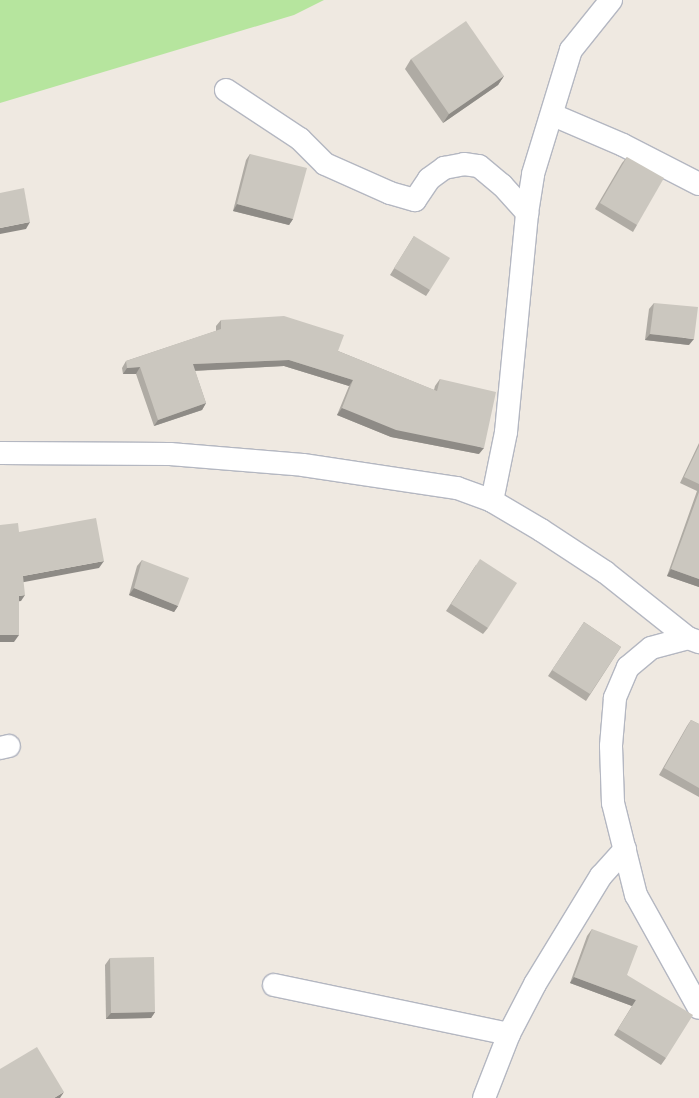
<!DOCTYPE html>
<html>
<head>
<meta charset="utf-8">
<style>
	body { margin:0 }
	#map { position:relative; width:699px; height:1098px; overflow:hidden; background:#efe9e1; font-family:Figtree,sans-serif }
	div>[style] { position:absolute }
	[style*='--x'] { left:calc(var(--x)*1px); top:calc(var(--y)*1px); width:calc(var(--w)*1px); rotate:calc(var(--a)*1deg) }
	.green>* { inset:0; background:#b6e59e }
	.roads { filter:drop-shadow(1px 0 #b4b7c1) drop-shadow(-1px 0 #b4b7c1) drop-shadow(0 1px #b4b7c1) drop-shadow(0 -1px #b4b7c1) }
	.street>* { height:22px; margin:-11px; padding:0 11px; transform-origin:11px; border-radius:11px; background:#fff }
	.secondary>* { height:22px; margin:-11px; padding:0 11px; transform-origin:11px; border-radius:11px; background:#fff }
	.wall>* { inset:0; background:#afaba4 }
	.shaded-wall>* { inset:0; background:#8e8b86 }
	.building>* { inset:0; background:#cbc7bf }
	span { translate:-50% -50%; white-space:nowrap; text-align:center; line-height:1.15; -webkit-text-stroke:3px #fff; paint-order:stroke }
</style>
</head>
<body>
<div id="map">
	<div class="green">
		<i style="clip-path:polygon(0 0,324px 0,294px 15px,0 103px)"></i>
	</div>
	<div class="roads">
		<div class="street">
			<i style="--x:226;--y:90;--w:89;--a:33.5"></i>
			<i style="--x:300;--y:139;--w:35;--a:45"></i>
			<i style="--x:325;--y:164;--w:71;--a:24"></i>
			<i style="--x:390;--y:193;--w:26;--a:16"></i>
			<i style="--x:415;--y:200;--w:25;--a:-56"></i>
			<i style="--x:429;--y:179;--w:19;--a:-36"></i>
			<i style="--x:444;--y:168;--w:20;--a:-11"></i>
			<i style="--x:464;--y:164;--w:15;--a:8"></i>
			<i style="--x:479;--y:166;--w:30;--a:40"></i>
			<i style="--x:502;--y:185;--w:38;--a:48"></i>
			<i style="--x:553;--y:115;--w:76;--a:23.2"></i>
			<i style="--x:623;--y:145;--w:85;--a:27.2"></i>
			<i style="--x:492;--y:501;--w:70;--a:-78.5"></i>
			<i style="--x:506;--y:432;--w:220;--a:-84.5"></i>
			<i style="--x:527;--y:213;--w:39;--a:-81"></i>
			<i style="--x:533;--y:174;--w:130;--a:-73"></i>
			<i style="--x:571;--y:50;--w:64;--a:-51.3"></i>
			<i style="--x:688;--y:638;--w:38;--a:165"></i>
			<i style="--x:651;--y:648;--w:30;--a:140"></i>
			<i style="--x:628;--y:667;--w:34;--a:113"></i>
			<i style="--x:615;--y:698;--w:48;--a:94.8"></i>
			<i style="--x:611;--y:746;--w:57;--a:88"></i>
			<i style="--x:613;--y:803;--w:95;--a:76"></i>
			<i style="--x:636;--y:895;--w:129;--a:60.9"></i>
			<i style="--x:0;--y:748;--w:9;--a:-13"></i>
			<i style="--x:274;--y:985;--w:240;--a:11.8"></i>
			<i style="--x:484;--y:1098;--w:69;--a:-68.7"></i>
			<i style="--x:509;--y:1034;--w:56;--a:-62.5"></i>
			<i style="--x:535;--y:984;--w:127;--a:-58.6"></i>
			<i style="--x:601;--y:876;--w:36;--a:-48"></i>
		</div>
		<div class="secondary">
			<i style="--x:0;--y:453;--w:170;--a:0.3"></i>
			<i style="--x:170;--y:454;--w:133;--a:4.7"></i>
			<i style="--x:303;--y:465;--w:156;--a:8.5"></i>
			<i style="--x:457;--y:488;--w:37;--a:20"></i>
			<i style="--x:492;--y:501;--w:57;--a:30.6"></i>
			<i style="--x:541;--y:530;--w:77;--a:33.3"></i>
			<i style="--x:605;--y:572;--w:106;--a:38.5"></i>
			<i style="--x:688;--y:638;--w:12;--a:20"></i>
		</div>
	</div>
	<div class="wall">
		<i style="clip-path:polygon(411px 59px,504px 76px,498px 85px,443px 123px,405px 69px)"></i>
		<i style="clip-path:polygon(250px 154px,293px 219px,289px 225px,233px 211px,246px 160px)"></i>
		<i style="clip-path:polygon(627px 157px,637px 225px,633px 232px,595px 209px,622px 163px)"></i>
		<i style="clip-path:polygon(414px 236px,430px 290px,426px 296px,390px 275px)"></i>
		<i style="clip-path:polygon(654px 303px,689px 345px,645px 340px,649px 309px)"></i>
		<i style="clip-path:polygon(221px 320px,338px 351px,434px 390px,435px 386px,440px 379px,479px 454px,391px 437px,337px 415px,349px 386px,284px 366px,195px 371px,206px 403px,202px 410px,154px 426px,136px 374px,123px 374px,122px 368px,126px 361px,216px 331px,216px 326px)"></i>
		<i style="clip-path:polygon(699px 443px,699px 587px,667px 576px,697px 491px,680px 483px)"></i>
		<i style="clip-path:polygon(142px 560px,178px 606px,174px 612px,129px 595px,137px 566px)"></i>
		<i style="clip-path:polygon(476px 565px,488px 628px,483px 634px,446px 611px)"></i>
		<i style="clip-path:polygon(584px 622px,621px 647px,586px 701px,548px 676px)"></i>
		<i style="clip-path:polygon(691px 720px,699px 724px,699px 797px,659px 775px,687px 726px)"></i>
		<i style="clip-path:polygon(592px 929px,627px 975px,666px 1058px,661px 1065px,614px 1035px,632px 1006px,570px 983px,587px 936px)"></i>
		<i style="clip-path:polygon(110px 958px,155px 1012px,151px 1018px,106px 1019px,105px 965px)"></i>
	</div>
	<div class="shaded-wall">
		<i style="clip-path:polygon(504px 76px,498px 85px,443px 123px,449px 114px)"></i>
		<i style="clip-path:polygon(237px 204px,293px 219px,289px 225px,233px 211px)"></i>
		<i style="clip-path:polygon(30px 222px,26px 229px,0 234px,0 228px)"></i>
		<i style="clip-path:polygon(650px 334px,694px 339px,689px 345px,645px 340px)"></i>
		<i style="clip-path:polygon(289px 360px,353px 380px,349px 386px,284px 366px,189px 371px,193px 364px)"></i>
		<i style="clip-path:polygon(140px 367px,136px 374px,123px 374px,127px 368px)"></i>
		<i style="clip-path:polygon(206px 403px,202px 410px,154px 426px,158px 420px)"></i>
		<i style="clip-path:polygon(342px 408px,484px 448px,479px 454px,391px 437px,337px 415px)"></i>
		<i style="clip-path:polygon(104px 561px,99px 568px,19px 583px,23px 576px)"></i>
		<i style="clip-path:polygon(671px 569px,699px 579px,699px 587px,667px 576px)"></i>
		<i style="clip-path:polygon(134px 588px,178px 606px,174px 612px,129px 595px)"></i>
		<i style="clip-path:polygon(25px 595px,21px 601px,14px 602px,19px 596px)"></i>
		<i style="clip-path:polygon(0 635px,19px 635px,14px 642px,0 642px)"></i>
		<i style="clip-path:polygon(574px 977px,636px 1000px,632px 1006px,570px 983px)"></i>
		<i style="clip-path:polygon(155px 1012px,151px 1018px,106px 1019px,111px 1013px)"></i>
		<i style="clip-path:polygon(64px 1092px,60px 1098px,54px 1098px)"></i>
	</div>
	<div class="building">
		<i style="clip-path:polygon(466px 21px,504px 76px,449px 114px,411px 59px)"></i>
		<i style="clip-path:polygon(250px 154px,307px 168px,293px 219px,237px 204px)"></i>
		<i style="clip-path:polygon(627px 157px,664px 178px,637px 225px,600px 203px)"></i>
		<i style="clip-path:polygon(24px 188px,30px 222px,0 228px,0 193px)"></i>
		<i style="clip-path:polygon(414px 236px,450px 258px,430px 290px,394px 268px)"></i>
		<i style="clip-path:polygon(654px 303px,698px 307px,694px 339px,650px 334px)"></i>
		<i style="clip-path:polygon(284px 316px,344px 335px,338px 351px,437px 391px,440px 379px,496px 392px,484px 448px,396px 430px,342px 408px,353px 380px,289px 360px,193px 364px,206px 403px,158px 420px,140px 367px,127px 368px,126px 361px,221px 329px,221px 320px)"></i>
		<i style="clip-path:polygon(699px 446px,699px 484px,684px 477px)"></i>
		<i style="clip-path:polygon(699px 492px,699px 579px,671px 569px)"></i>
		<i style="clip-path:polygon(96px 518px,104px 561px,23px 576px,25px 595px,19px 596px,19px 635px,0 635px,0 525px,18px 523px,19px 532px)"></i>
		<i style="clip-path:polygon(480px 559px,517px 583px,488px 628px,451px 604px)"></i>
		<i style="clip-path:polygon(142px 560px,189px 578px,178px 606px,134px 588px)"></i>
		<i style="clip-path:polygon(584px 622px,621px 647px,590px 694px,552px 670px)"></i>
		<i style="clip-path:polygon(691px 720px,699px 724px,699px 788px,664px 768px)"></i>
		<i style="clip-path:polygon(592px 929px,638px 946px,627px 975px,693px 1015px,666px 1058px,618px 1029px,636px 1000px,574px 977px)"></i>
		<i style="clip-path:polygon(154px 957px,155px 1012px,111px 1013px,110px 958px)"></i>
		<i style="clip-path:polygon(37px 1047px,64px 1092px,54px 1098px,0 1098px,0 1069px)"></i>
	</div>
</div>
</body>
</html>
